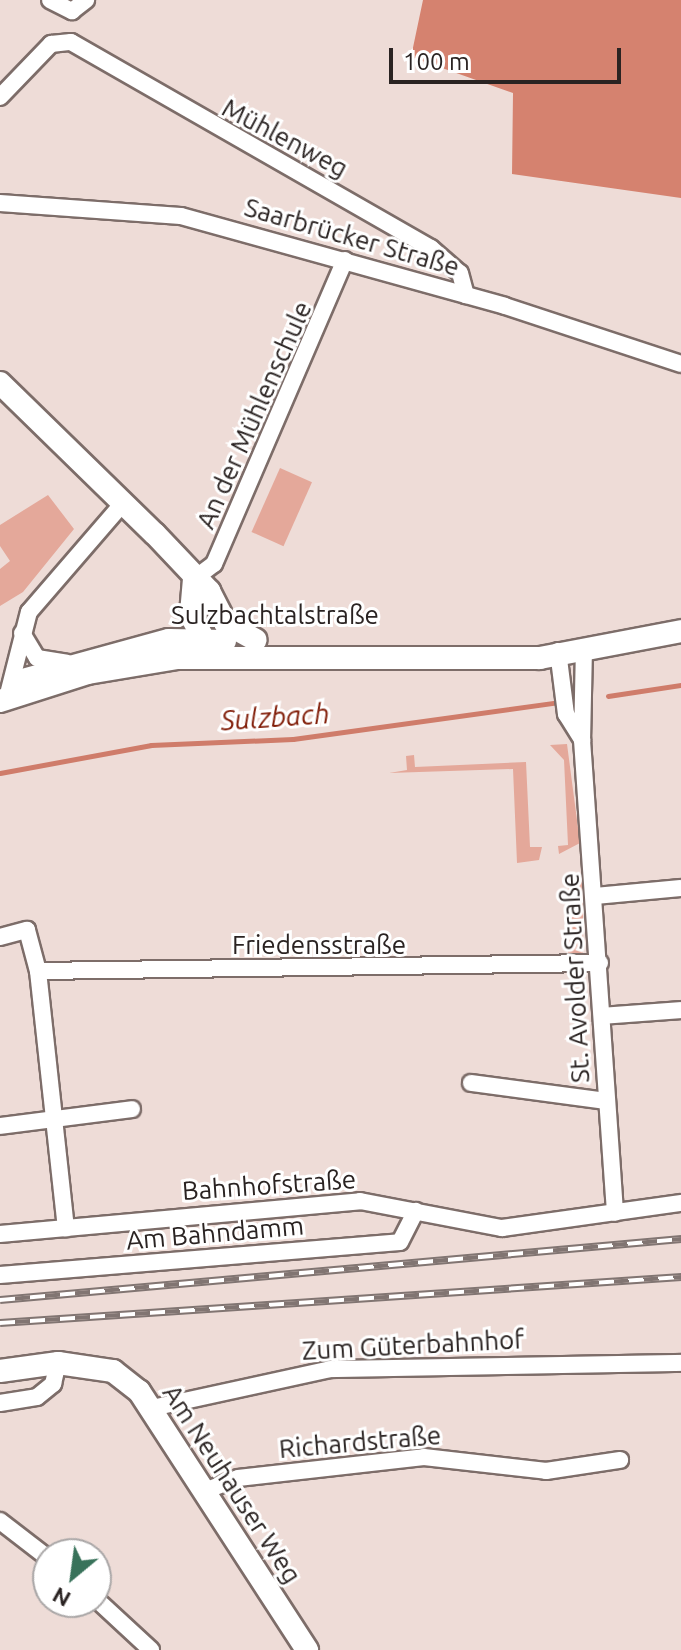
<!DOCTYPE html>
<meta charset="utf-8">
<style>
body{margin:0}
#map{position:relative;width:681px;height:1650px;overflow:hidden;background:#eedcd7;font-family:Ubuntu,sans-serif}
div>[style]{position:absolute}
.green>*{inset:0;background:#e4a89a;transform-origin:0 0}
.forest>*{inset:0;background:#d5826f}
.stream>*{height:5px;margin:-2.5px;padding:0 2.5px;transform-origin:2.5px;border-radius:2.5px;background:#cf7c6a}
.roads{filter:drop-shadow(2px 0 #7d6d69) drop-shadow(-2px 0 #7d6d69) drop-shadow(0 2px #7d6d69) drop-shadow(0 -2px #7d6d69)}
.street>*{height:16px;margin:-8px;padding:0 8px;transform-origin:8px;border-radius:8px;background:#fff}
.secondary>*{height:22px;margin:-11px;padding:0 11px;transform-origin:11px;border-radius:11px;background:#fff}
.rail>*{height:8px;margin-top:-4px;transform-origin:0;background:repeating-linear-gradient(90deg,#fff 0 15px,#817572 0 30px);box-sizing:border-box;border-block:2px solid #817572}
span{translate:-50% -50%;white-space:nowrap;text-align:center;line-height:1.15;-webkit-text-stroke:6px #fff;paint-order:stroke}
.street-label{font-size:26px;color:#2a2322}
.water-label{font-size:28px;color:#821f0a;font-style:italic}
.north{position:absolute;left:32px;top:1538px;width:80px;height:80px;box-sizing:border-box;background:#fff;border:2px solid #aaa7a7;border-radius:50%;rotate:209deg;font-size:22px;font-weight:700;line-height:32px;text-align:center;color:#2a2322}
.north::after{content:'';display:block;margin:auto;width:28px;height:36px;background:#38725a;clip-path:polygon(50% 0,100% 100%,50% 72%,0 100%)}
.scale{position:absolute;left:389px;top:48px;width:232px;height:36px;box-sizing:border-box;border:4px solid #2a2322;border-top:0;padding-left:10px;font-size:24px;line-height:28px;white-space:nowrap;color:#2a2322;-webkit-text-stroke:6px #fff;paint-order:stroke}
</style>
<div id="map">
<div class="green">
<div style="left:280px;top:468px;width:35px;height:70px;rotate:24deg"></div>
<div style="clip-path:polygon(48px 495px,74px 529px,23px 592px,0 606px,0 569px,10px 561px,0 546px,0 525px)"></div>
<div style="clip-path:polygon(567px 744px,580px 843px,559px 854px,558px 846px,568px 845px,564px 760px,550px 745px)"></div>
<div style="clip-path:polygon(414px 755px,415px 767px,526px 762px,530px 847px,542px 847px,539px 860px,517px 863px,513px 769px,389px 773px,407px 770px,406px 756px)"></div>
<div style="left:568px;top:876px;width:15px;height:77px"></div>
</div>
<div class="forest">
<div style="clip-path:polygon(423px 0,681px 0,681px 198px,512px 174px,513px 93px,411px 57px)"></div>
</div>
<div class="stream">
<div style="left:608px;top:696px;width:74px;rotate:-8.6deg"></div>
<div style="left:0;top:773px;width:154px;rotate:-10.5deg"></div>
<div style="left:151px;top:745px;width:142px;rotate:-2.4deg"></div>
<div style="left:293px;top:739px;width:263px;rotate:-7.9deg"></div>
</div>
<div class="roads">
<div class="street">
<div style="left:50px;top:0;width:25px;rotate:27deg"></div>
<div style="left:72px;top:11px;width:18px;rotate:-38deg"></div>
<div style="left:0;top:97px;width:74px;rotate:-46.1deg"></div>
<div style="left:51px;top:44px;width:20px;rotate:-6deg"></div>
<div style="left:71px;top:42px;width:415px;rotate:29.8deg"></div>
<div style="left:431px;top:248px;width:38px;rotate:41deg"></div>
<div style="left:460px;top:273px;width:23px;rotate:75deg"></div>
<div style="left:0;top:203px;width:181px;rotate:4.1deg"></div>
<div style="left:181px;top:216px;width:336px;rotate:15.5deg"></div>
<div style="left:505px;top:306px;width:185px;rotate:18.2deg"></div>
<div style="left:194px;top:579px;width:25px;rotate:-37deg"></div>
<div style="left:214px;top:564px;width:331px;rotate:-66.7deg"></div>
<div style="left:22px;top:633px;width:29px;rotate:59deg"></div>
<div style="left:37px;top:658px;width:30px;rotate:9deg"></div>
<div style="left:584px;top:647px;width:93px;rotate:91.2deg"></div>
<div style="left:582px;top:740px;width:474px;rotate:86deg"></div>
<div style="left:558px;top:651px;width:64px;rotate:82.8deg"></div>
<div style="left:566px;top:714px;width:31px;rotate:58deg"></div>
<div style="left:7px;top:698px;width:89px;rotate:-75.7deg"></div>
<div style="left:29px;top:612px;width:145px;rotate:-49.2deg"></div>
<div style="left:595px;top:896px;width:86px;rotate:-5.3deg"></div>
<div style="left:0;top:937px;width:28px;rotate:-15deg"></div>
<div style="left:27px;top:930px;width:42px;rotate:75deg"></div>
<div style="left:38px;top:971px;width:259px;rotate:83.8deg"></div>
<div style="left:38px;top:971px;width:562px;rotate:-0.82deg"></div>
<div style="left:602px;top:1016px;width:79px;rotate:-4.3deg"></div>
<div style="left:471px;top:1083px;width:136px;rotate:7.6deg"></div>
<div style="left:0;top:1126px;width:133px;rotate:-7.3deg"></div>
<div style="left:0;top:1234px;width:362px;rotate:-5.2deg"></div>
<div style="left:360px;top:1201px;width:145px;rotate:10.8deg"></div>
<div style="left:502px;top:1228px;width:181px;rotate:-8deg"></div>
<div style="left:0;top:1275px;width:401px;rotate:-4.7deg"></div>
<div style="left:400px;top:1242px;width:35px;rotate:-63deg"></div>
<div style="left:0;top:1403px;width:37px;rotate:-9deg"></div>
<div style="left:37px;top:1397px;width:21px;rotate:-39deg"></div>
<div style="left:53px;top:1384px;width:22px;rotate:-77deg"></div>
<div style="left:152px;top:1408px;width:183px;rotate:-12.3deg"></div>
<div style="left:331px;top:1369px;width:350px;rotate:-1deg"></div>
<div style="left:202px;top:1492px;width:39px;rotate:-21deg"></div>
<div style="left:238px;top:1478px;width:187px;rotate:-6.4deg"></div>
<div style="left:424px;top:1457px;width:123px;rotate:6.5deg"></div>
<div style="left:546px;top:1471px;width:75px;rotate:-8.5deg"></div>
<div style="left:0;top:1521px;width:61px;rotate:37.6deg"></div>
<div style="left:96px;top:1599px;width:75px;rotate:42.8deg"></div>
</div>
<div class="secondary">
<div style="left:0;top:383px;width:216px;rotate:44.3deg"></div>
<div style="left:155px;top:534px;width:79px;rotate:46.5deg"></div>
<div style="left:209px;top:591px;width:36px;rotate:63deg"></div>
<div style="left:225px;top:623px;width:35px;rotate:29deg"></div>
<div style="left:194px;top:579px;width:37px;rotate:95deg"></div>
<div style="left:191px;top:616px;width:37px;rotate:61deg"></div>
<div style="left:26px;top:679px;width:148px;rotate:-15.3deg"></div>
<div style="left:169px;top:640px;width:56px;rotate:1deg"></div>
<div style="left:0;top:701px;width:92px;rotate:-17.7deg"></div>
<div style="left:88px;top:673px;width:91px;rotate:-9.5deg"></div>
<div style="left:178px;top:658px;width:362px"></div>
<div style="left:540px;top:658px;width:144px;rotate:-10.8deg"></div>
<div style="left:0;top:1371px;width:59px;rotate:-7.9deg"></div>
<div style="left:58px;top:1363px;width:56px;rotate:8.3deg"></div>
<div style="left:113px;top:1371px;width:33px;rotate:38deg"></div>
<div style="left:139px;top:1391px;width:309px;rotate:57deg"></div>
</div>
</div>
<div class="rail">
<div style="left:0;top:1300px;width:684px;rotate:-5.12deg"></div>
<div style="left:0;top:1323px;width:683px;rotate:-3.86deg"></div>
</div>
<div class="street-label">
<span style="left:285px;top:138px;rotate:28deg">Mühlenweg</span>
<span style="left:352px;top:237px;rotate:16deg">Saarbrücker Straße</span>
<span style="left:254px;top:415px;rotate:-66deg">An der Mühlenschule</span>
<span style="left:275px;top:615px">Sulzbachtalstraße</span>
<span style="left:319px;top:945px">Friedensstraße</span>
<span style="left:575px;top:978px;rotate:-93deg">St. Avolder Straße</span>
<span style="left:269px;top:1185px;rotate:-4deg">Bahnhofstraße</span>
<span style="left:215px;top:1233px;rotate:-5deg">Am Bahndamm</span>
<span style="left:413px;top:1345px;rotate:-3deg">Zum Güterbahnhof</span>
<span style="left:360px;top:1442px;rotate:-5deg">Richardstraße</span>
<span style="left:232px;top:1484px;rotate:57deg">Am Neuhauser Weg</span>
</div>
<div class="water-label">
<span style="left:275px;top:717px;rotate:-4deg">Sulzbach</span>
</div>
<div class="north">N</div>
<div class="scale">100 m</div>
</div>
